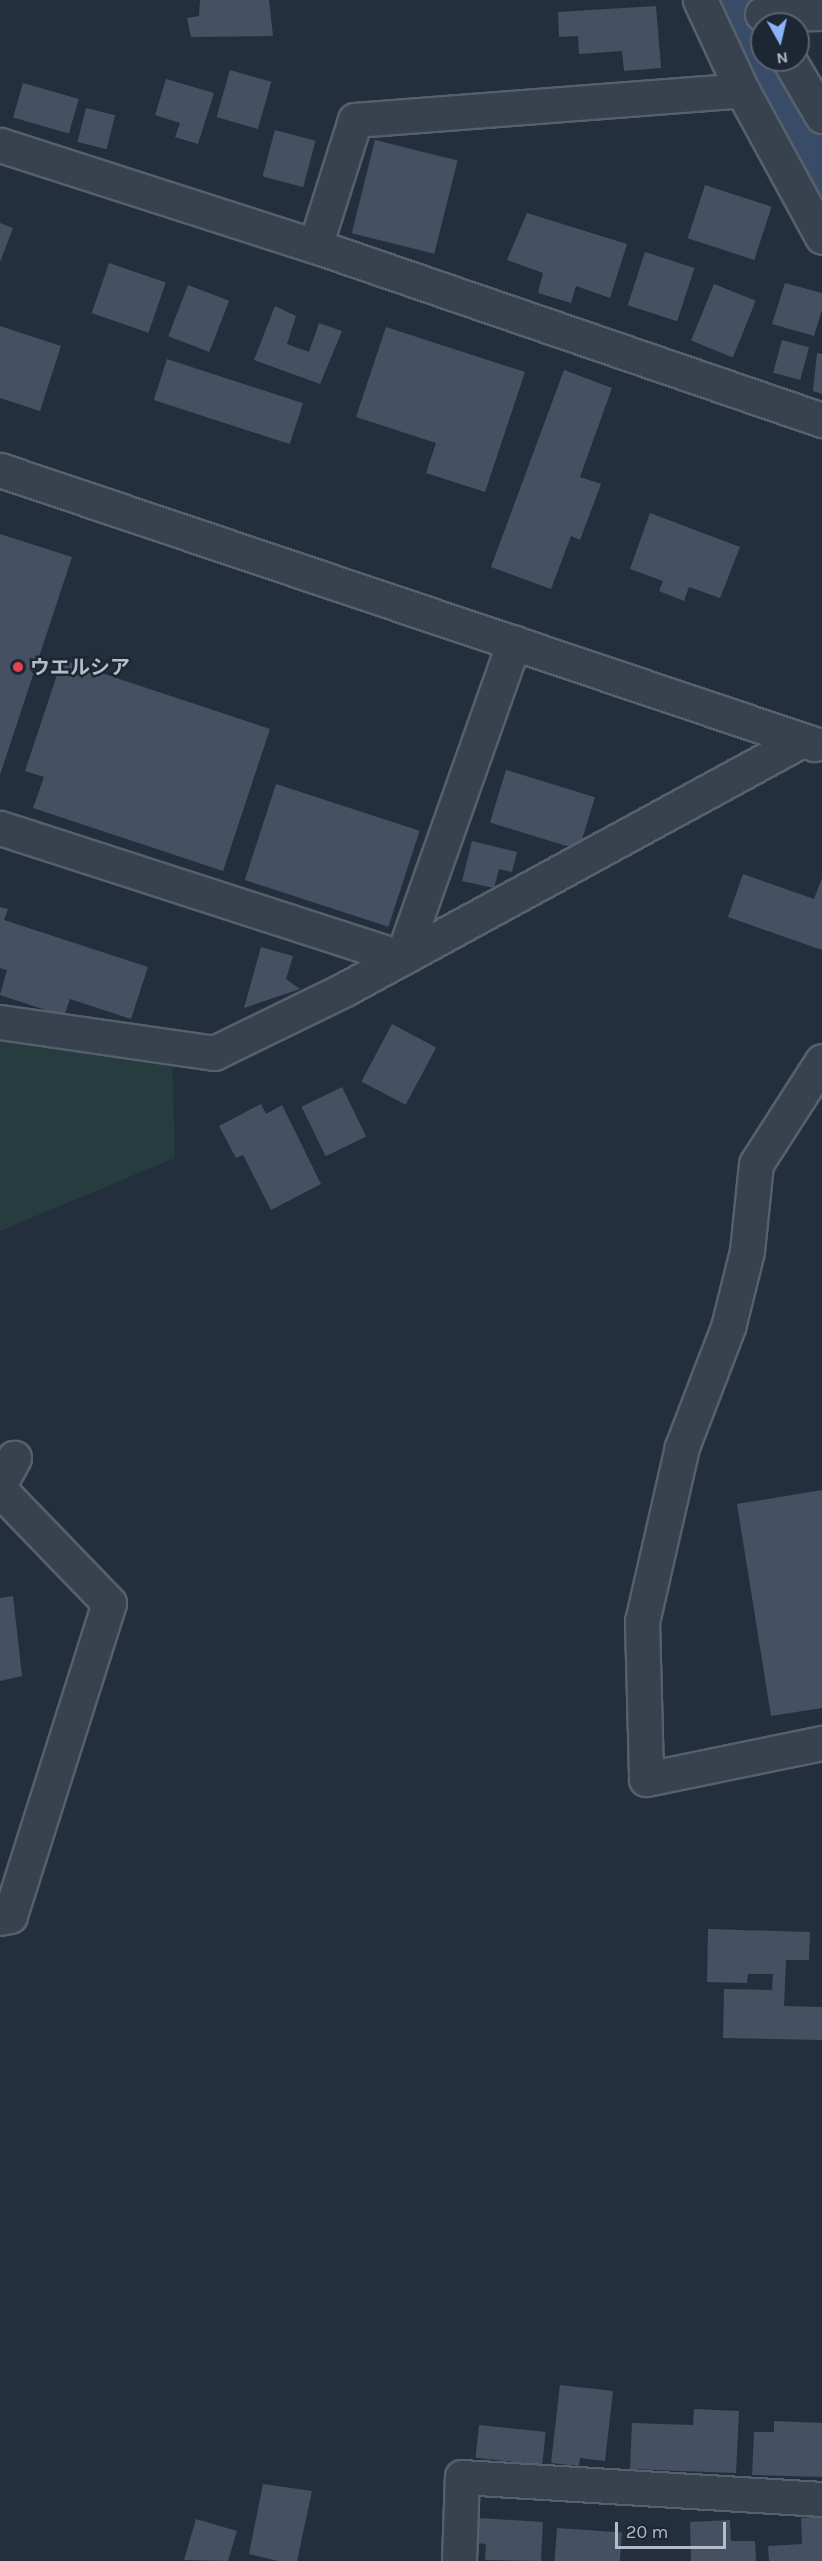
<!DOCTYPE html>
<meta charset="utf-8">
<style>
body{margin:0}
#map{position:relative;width:822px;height:2561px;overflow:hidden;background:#242f3e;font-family:Karla,"Noto Sans JP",sans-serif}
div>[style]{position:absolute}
.green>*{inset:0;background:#263c3f}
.river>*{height:68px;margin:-34px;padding:0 34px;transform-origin:34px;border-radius:34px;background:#394c67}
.building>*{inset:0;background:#455162;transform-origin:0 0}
.roads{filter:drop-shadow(2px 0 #565f6c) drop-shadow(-2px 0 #565f6c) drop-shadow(0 2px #565f6c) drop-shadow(0 -2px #565f6c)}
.minor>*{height:33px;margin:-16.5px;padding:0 16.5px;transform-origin:16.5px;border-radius:16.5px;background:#38414e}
.dots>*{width:16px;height:16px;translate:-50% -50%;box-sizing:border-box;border:3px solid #1d2633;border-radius:50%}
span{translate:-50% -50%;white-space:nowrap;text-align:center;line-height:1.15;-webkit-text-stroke:5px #1d2633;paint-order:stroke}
.poi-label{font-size:20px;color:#b4bcc9;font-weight:700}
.left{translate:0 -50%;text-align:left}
.north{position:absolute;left:750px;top:12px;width:60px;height:60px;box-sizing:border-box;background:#1d2633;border:2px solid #59626f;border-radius:50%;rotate:172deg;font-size:16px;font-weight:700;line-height:24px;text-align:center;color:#b4bcc9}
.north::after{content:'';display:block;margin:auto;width:21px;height:27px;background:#8ab4f8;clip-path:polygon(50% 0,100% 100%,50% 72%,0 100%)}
.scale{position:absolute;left:615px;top:2522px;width:111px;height:27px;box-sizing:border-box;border:3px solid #b4bcc9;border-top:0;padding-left:8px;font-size:18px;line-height:21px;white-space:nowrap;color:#b4bcc9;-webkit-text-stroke:4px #1d2633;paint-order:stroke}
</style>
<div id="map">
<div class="green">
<div style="clip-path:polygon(0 1031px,172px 1051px,175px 1158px,0 1231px)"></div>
</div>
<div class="river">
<div style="left:726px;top:0;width:32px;rotate:68deg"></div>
<div style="left:738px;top:30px;width:171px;rotate:60.6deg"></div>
</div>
<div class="building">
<div style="clip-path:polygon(200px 0,269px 0,273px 36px,191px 37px,187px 18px,199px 16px)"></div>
<div style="clip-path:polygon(656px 6px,661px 68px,624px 71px,622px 51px,579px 54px,578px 36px,559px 37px,558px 12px)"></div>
<div style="left:230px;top:70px;width:43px;height:49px;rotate:16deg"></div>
<div style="clip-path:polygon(166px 79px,214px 93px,198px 144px,175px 137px,180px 123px,155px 115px)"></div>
<div style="left:23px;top:83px;width:58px;height:36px;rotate:16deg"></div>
<div style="left:86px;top:108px;width:30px;height:35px;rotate:14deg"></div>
<div style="left:275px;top:130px;width:42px;height:48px;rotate:15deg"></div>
<div style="left:375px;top:140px;width:85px;height:96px;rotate:14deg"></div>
<div style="left:705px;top:185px;width:70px;height:56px;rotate:18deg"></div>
<div style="clip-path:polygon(527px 213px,627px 244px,610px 298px,576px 286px,571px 303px,538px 293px,543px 273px,507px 260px)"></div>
<div style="clip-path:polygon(0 223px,13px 228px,0 262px)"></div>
<div style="left:645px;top:252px;width:52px;height:56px;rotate:18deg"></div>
<div style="left:109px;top:263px;width:60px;height:53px;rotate:19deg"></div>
<div style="clip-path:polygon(785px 283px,822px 293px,822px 310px,814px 336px,772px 324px)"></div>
<div style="left:714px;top:284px;width:45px;height:61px;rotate:22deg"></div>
<div style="left:188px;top:285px;width:44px;height:55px;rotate:21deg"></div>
<div style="clip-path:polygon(275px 306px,296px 316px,287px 344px,309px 352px,319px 323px,342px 331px,320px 384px,254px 360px)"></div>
<div style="clip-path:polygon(0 326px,61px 346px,40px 411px,0 398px)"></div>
<div style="clip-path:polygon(386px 327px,525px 372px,485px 492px,426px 473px,436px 443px,356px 417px)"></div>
<div style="left:782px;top:340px;width:28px;height:34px;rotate:15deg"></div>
<div style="clip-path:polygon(817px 353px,822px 354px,822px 394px,813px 391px)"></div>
<div style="left:167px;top:359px;width:143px;height:43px;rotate:18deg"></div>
<div style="clip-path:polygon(564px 370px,612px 388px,580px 477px,601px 484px,580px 540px,571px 536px,551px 589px,491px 567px)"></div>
<div style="clip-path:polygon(650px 513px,740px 547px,720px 598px,689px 587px,684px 601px,659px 591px,663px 581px,630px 569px)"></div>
<div style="clip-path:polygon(0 534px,72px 557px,0 775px)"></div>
<div style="clip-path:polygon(62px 660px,270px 729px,223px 871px,33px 808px,44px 777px,25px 771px)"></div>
<div style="left:506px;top:770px;width:93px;height:55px;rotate:17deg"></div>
<div style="left:276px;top:784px;width:151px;height:101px;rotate:18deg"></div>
<div style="clip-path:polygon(472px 841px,517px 852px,512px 872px,499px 869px,494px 888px,462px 881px)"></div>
<div style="clip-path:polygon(743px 874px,814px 899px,822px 878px,822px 950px,728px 917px)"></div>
<div style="clip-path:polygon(0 907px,8px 909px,4px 920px,148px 967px,131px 1019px,70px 999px,64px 1016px,0 995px,7px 970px,0 968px)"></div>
<div style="clip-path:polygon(261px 947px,293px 956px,286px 979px,300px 989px,244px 1008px)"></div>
<div style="left:392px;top:1024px;width:50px;height:65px;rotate:28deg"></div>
<div style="left:342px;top:1087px;width:55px;height:45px;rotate:64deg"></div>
<div style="clip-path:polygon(261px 1104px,266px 1114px,282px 1105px,321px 1184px,271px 1210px,243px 1155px,236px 1158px,219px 1126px)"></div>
<div style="clip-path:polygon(822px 1490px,822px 1708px,771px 1716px,737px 1504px)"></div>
<div style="clip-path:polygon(13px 1596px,22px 1676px,0 1681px,0 1598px)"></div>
<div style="clip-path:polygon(708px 1929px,810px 1932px,809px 1960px,786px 1960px,784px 2006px,822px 2007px,822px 2040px,723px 2038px,724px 1989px,772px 1990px,773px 1974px,748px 1974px,747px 1983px,707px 1982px)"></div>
<div style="clip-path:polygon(560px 2385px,613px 2391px,605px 2461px,580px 2458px,579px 2466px,551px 2463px)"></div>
<div style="clip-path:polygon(694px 2409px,739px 2411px,736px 2473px,630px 2469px,632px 2423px,693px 2425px)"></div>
<div style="clip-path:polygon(774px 2421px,822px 2423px,822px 2477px,752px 2475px,754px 2432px,774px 2432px)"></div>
<div style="left:479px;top:2425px;width:67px;height:33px;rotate:6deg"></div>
<div style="clip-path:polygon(263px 2484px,312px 2491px,297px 2561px,278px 2561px,249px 2554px)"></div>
<div style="clip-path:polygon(822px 2516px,822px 2561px,769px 2561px,768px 2546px,802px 2544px,801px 2518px)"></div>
<div style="clip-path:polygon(478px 2518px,543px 2522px,541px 2561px,485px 2560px,486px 2544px,476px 2543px)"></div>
<div style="clip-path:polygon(196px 2519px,237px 2531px,228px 2561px,184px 2560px)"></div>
<div style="clip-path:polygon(730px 2520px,731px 2541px,755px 2541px,756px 2561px,691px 2561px,690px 2522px)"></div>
<div style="left:557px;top:2528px;width:65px;height:33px;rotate:4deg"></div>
</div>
<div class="roads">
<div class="minor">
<div style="left:700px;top:0;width:99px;rotate:65deg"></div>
<div style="left:742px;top:90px;width:167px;rotate:61.4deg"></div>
<div style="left:762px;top:14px;width:60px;rotate:-1deg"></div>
<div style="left:789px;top:60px;width:65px;rotate:59.5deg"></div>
<div style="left:0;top:145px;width:331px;rotate:17.8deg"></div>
<div style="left:315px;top:246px;width:536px;rotate:18.94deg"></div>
<div style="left:315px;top:246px;width:132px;rotate:-72.4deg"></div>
<div style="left:355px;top:120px;width:388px;rotate:-4.4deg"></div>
<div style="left:0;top:470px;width:859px;rotate:18.6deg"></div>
<div style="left:0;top:828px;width:422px;rotate:17.9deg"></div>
<div style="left:402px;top:958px;width:335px;rotate:-70.5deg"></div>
<div style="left:0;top:1022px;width:216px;rotate:8.2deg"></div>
<div style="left:214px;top:1053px;width:146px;rotate:-26deg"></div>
<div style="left:345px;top:989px;width:520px;rotate:-28.58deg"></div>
<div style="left:822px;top:1061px;width:122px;rotate:122.7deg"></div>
<div style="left:756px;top:1164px;width:87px;rotate:95.9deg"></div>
<div style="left:747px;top:1251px;width:78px;rotate:104deg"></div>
<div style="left:728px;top:1327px;width:129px;rotate:111deg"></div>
<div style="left:682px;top:1447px;width:179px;rotate:102.9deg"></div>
<div style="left:642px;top:1621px;width:158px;rotate:88.5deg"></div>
<div style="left:646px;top:1779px;width:180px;rotate:-11.6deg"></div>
<div style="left:0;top:1483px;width:29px;rotate:-61deg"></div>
<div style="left:0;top:1490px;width:157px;rotate:46deg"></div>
<div style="left:109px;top:1603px;width:328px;rotate:107.6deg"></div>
<div style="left:10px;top:1916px;width:10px;rotate:169deg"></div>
<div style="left:459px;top:2561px;width:84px;rotate:-88deg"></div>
<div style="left:462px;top:2477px;width:361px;rotate:3.5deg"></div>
</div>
</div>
<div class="dots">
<div style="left:18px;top:667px;background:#e0444e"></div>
</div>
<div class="poi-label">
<span class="left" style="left:30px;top:667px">ウエルシア</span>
</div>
<div class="north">N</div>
<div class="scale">20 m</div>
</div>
